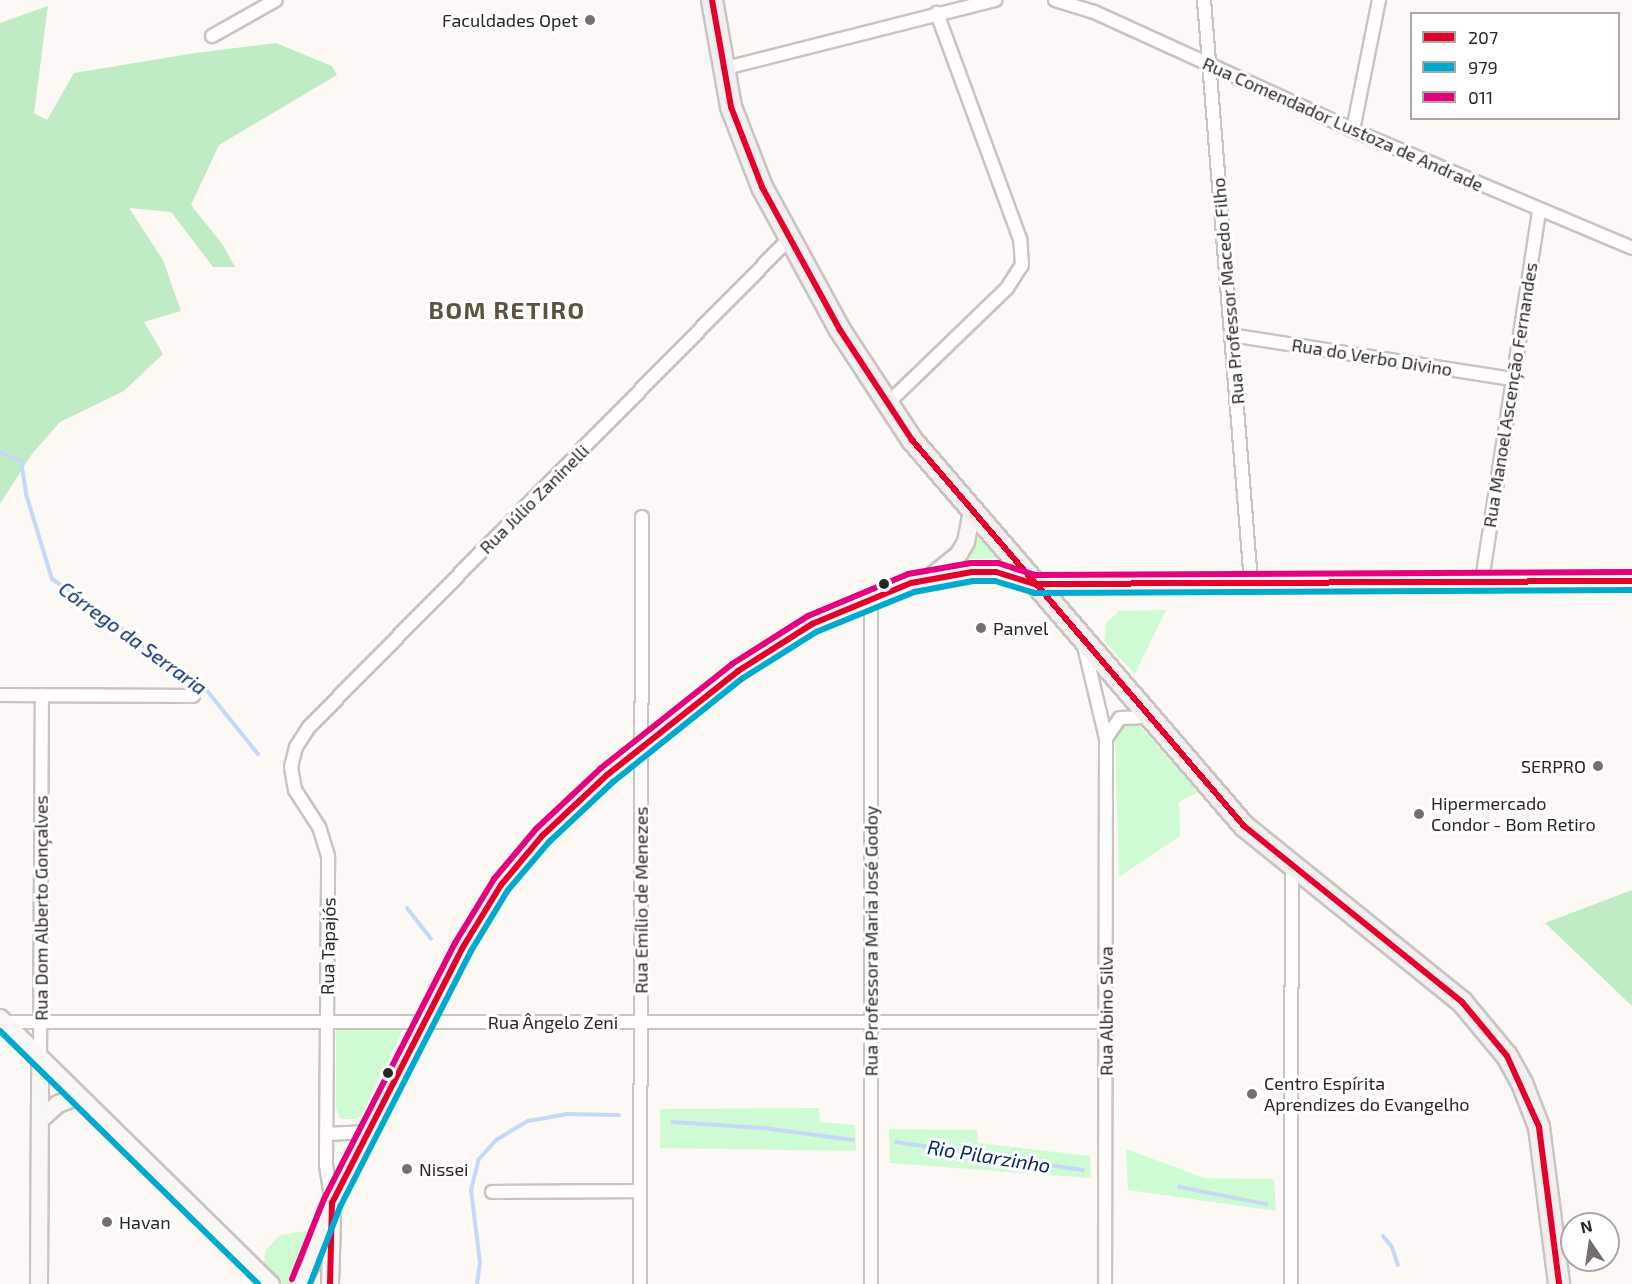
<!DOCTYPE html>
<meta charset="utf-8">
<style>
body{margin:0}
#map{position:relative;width:1632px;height:1284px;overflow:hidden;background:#fcf8f4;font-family:"Exo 2",sans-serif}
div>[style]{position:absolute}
.green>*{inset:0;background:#cefbd3}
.forest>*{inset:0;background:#c0ecc5}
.stream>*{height:4px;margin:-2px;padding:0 2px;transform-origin:2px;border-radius:2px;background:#c6d8f9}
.roads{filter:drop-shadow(2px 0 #c8c4bf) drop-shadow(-2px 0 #c8c4bf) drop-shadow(0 2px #c8c4bf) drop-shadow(0 -2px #c8c4bf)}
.street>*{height:12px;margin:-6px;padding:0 6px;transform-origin:6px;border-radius:6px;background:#fffefd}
.secondary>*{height:16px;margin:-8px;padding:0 8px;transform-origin:8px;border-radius:8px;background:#f9f6f6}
.primary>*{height:20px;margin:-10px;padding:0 10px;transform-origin:10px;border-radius:10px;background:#f4efef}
.bus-1>*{height:6px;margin:-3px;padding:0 3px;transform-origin:3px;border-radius:3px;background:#e4002b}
.bus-2>*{height:6px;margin:-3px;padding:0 3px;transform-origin:3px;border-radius:3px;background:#00a9ce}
.bus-3>*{height:6px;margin:-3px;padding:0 3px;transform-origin:3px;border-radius:3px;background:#e5007d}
.dots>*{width:16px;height:16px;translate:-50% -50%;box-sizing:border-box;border:3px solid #fff;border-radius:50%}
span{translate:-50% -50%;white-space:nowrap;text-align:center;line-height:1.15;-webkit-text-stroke:6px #fff;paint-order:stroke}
.poi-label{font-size:18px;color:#2b261e}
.right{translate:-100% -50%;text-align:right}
.left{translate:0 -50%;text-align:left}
.street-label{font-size:18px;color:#2b261e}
.water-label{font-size:20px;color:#06276b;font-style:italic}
.district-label{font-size:24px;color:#5d523f;font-weight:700;letter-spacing:1.5px}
.legend{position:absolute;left:1410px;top:12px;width:210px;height:108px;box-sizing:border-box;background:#fff;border:2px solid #aaa8a5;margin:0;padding:8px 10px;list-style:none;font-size:18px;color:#2b261e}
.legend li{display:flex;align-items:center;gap:12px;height:30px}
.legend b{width:30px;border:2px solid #aaa8a5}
.north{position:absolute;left:1560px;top:1212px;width:60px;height:60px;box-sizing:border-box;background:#fff;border:2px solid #aaa8a5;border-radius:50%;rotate:347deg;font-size:16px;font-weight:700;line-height:24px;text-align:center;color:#2b261e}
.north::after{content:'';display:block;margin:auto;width:21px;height:27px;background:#747069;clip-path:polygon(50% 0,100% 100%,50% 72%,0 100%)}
</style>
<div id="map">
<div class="green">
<div style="clip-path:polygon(979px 534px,1000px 558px,969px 559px)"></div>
<div style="clip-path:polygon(1166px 610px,1135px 674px,1104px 641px,1107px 622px,1119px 611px)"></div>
<div style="clip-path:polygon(1126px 724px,1138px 724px,1198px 792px,1179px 802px,1180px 836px,1119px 877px,1115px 738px,1118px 729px)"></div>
<div style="clip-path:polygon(336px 1029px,403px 1029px,361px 1116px,355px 1119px,341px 1119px,336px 1109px)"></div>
<div style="clip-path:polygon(819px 1108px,820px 1122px,855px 1125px,856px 1151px,660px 1148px,660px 1109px)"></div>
<div style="clip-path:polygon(889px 1129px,977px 1130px,978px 1143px,1090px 1156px,1091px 1178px,890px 1163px)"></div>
<div style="clip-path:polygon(1126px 1149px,1204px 1178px,1274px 1179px,1276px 1211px,1128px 1190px)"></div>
<div style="clip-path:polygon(312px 1230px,307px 1259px,293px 1284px,283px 1284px,264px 1265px,265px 1251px,280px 1235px)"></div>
</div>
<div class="forest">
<div style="clip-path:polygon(48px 6px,34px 113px,47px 120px,74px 73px,195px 53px,276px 43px,332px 66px,337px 75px,219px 145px,191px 205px,223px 245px,235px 267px,213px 267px,171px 212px,129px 208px,163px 260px,181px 311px,144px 322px,163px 354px,124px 391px,60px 422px,32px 454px,0 504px,0 23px)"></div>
<div style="clip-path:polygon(1632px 890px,1632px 1006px,1545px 923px)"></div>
</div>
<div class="stream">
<div style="left:0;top:452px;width:23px;rotate:23deg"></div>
<div style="left:21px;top:461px;width:33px;rotate:81deg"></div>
<div style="left:26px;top:494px;width:89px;rotate:73deg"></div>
<div style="left:52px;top:579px;width:60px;rotate:33.4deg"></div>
<div style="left:102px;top:612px;width:64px;rotate:39.9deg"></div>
<div style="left:151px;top:653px;width:63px;rotate:32.7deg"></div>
<div style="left:204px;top:687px;width:86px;rotate:51.1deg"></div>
<div style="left:407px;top:908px;width:39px;rotate:52deg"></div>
<div style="left:672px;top:1122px;width:91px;rotate:3.8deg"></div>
<div style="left:763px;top:1128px;width:91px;rotate:7.6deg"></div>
<div style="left:896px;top:1142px;width:189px;rotate:8.5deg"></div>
<div style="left:1179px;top:1187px;width:89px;rotate:11.1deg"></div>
<div style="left:1383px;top:1236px;width:14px;rotate:51deg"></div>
<div style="left:1392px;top:1247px;width:19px;rotate:72deg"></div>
<div style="left:477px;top:1284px;width:21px;rotate:-82deg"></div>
<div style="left:480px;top:1263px;width:74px;rotate:-97deg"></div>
<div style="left:471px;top:1190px;width:32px;rotate:-76deg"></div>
<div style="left:479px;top:1159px;width:25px;rotate:-48deg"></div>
<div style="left:496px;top:1140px;width:37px;rotate:-31deg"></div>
<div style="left:528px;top:1121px;width:39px;rotate:-10deg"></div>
<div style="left:566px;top:1114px;width:53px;rotate:1.1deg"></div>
</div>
<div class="roads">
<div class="street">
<div style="left:1055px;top:0;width:39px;rotate:17deg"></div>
<div style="left:1092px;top:11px;width:287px;rotate:24.5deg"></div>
<div style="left:1353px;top:130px;width:303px;rotate:22.9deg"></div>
<div style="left:1204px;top:0;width:584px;rotate:85.38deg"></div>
<div style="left:212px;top:36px;width:73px;rotate:-29.4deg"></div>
<div style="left:722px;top:69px;width:282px;rotate:-14.2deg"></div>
<div style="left:1353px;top:130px;width:133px;rotate:-78.7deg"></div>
<div style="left:1231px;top:335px;width:285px;rotate:8.9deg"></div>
<div style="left:887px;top:404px;width:167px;rotate:-44deg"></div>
<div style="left:1007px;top:288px;width:27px;rotate:-57deg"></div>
<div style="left:1022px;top:265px;width:26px;rotate:-94deg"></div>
<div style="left:1020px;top:239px;width:241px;rotate:-110.2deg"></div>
<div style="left:1482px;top:580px;width:373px;rotate:-81.2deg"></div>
<div style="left:1084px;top:646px;width:95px;rotate:76.6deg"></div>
<div style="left:1106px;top:738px;width:546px;rotate:90.1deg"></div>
<div style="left:0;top:695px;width:193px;rotate:0.3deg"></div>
<div style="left:1106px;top:738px;width:24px;rotate:-55deg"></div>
<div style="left:1120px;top:718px;width:28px;rotate:-2deg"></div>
<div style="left:4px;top:1022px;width:1102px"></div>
<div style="left:40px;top:1059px;width:364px;rotate:-89.7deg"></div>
<div style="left:326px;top:1134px;width:43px;rotate:-2.7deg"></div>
<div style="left:492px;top:1192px;width:148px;rotate:-0.4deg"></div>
<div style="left:332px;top:1203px;width:39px;rotate:-99deg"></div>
<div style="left:326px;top:1164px;width:308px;rotate:-89.6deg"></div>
<div style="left:328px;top:856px;width:30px;rotate:-107deg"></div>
<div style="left:319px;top:827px;width:44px;rotate:-123deg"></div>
<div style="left:295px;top:790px;width:23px;rotate:-100deg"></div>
<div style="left:291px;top:767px;width:21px;rotate:-76deg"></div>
<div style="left:296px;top:747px;width:24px;rotate:-57deg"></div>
<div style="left:309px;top:727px;width:685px;rotate:-45.47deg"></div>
<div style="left:640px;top:1284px;width:767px;rotate:-89.85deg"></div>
<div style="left:871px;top:1284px;width:687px;rotate:-90deg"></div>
<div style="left:1291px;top:1284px;width:416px;rotate:-89.9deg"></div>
</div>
<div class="secondary">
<div style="left:932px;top:576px;width:35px;rotate:-39deg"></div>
<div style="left:959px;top:554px;width:14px;rotate:-60deg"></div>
<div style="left:966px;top:542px;width:32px;rotate:-79deg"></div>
<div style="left:0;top:1018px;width:380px;rotate:44.5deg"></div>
<div style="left:40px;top:1120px;width:24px;rotate:-42deg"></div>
<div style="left:58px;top:1104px;width:19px;rotate:-21deg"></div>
<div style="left:39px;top:1284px;width:225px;rotate:-89.7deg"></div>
<div style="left:300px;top:1284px;width:20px;rotate:-60deg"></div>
<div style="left:310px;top:1267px;width:68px;rotate:-71deg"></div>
<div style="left:332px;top:1203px;width:288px;rotate:-62.9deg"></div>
<div style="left:463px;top:947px;width:73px;rotate:-58.5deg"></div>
<div style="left:501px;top:885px;width:64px;rotate:-50.1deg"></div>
<div style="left:542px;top:836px;width:89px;rotate:-43.2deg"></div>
<div style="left:607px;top:775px;width:167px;rotate:-38.4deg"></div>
<div style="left:738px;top:671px;width:88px;rotate:-32.4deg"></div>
<div style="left:812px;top:624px;width:107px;rotate:-22.5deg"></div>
<div style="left:911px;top:583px;width:62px;rotate:-10.2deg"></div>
<div style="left:972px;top:572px;width:24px"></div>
<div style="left:996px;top:572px;width:41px;rotate:17.1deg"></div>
<div style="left:1035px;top:584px;width:597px;rotate:-0.29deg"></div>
<div style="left:330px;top:1284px;width:65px;rotate:-88.2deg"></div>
</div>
<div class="primary">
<div style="left:712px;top:0;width:109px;rotate:79.9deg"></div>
<div style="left:731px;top:107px;width:86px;rotate:68.8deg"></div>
<div style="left:762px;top:187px;width:163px;rotate:61.4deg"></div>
<div style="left:840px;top:330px;width:131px;rotate:56.8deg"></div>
<div style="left:912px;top:440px;width:509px;rotate:49.3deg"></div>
<div style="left:1244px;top:826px;width:280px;rotate:38.9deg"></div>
<div style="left:1462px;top:1002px;width:70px;rotate:50.2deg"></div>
<div style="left:1507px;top:1056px;width:31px;rotate:61deg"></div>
<div style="left:1522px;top:1083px;width:47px;rotate:68.9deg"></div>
<div style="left:1539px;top:1127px;width:158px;rotate:82.7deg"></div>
</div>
</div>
<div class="bus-1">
<div style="left:712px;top:0;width:109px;rotate:79.9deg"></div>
<div style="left:731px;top:107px;width:86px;rotate:68.8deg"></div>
<div style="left:762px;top:187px;width:163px;rotate:61.4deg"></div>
<div style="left:840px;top:330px;width:131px;rotate:56.8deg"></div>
<div style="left:912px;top:440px;width:509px;rotate:49.3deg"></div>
<div style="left:1244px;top:826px;width:280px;rotate:38.9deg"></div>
<div style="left:1462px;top:1002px;width:70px;rotate:50.2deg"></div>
<div style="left:1507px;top:1056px;width:78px;rotate:65.7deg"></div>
<div style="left:1539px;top:1127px;width:158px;rotate:82.7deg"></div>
<div style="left:330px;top:1284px;width:81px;rotate:-88.6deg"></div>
<div style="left:332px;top:1203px;width:288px;rotate:-62.9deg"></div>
<div style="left:463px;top:947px;width:73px;rotate:-58.5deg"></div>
<div style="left:501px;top:885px;width:64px;rotate:-50.1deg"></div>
<div style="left:542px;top:836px;width:89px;rotate:-43.2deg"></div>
<div style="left:607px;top:775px;width:167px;rotate:-38.4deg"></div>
<div style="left:738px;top:671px;width:88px;rotate:-32.4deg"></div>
<div style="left:812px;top:624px;width:107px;rotate:-22.5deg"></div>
<div style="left:911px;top:583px;width:62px;rotate:-10.2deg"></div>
<div style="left:972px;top:572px;width:24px"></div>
<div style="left:996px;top:572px;width:41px;rotate:17.1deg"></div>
<div style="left:1035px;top:584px;width:597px;rotate:-0.29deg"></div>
</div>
<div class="bus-2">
<div style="left:0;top:1031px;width:361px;rotate:44.4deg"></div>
<div style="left:310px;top:1284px;width:83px;rotate:-68.7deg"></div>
<div style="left:340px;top:1207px;width:288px;rotate:-62.9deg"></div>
<div style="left:471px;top:951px;width:71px;rotate:-58.8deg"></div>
<div style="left:508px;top:890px;width:63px;rotate:-49.5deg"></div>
<div style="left:549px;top:842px;width:88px;rotate:-43.2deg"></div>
<div style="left:613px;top:782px;width:166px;rotate:-38.7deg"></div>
<div style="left:743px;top:678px;width:86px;rotate:-32.2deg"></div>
<div style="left:816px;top:632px;width:106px;rotate:-22.2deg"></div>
<div style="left:914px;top:592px;width:60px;rotate:-10.6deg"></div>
<div style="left:973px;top:581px;width:22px"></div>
<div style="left:995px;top:581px;width:42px;rotate:16.7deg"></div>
<div style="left:1035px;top:593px;width:597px;rotate:-0.29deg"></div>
</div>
<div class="bus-3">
<div style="left:292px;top:1279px;width:86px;rotate:-68.2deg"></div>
<div style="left:324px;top:1199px;width:288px;rotate:-62.9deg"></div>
<div style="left:455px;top:943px;width:75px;rotate:-58.6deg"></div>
<div style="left:494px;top:879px;width:65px;rotate:-50deg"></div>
<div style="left:536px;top:829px;width:89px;rotate:-43.2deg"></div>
<div style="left:601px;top:768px;width:167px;rotate:-38.4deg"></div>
<div style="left:732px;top:664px;width:90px;rotate:-32.3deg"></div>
<div style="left:808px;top:616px;width:108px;rotate:-22.8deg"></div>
<div style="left:908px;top:574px;width:64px;rotate:-9.9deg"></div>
<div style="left:971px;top:563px;width:27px"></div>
<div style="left:998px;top:563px;width:40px;rotate:18deg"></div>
<div style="left:1036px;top:575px;width:596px;rotate:-0.29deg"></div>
</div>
<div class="dots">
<div style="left:590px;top:20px;background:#747069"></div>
<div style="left:884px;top:584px;background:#2b261e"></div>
<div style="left:981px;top:628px;background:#747069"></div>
<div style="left:1598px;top:766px;background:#747069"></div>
<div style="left:1419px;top:814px;background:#747069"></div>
<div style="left:388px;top:1073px;background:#2b261e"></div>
<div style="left:1252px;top:1094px;background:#747069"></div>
<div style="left:407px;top:1169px;background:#747069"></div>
<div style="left:107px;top:1222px;background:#747069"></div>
</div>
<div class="poi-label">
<span class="right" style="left:578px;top:20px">Faculdades Opet</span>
<span class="left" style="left:993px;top:628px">Panvel</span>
<span class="right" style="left:1586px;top:766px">SERPRO</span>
<span class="left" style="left:1431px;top:814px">Hipermercado<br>Condor - Bom Retiro</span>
<span class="left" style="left:1264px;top:1094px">Centro Espírita<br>Aprendizes do Evangelho</span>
<span class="left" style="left:419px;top:1169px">Nissei</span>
<span class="left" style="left:119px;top:1222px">Havan</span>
</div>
<div class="street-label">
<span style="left:1343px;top:124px;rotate:24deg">Rua Comendador Lustoza de Andrade</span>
<span style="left:1228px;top:291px;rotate:-95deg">Rua Professor Macedo Filho</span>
<span style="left:1372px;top:357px;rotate:9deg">Rua do Verbo Divino</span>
<span style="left:1510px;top:395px;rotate:-81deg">Rua Manoel Ascenção Fernandes</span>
<span style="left:534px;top:499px;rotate:-45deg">Rua Júlio Zaninelli</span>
<span style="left:641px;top:900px;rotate:-90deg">Rua Emílio de Menezes</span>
<span style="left:41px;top:908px;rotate:-90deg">Rua Dom Alberto Gonçalves</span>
<span style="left:871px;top:941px;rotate:-90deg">Rua Professora Maria José Godoy</span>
<span style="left:328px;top:946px;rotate:-89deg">Rua Tapajós</span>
<span style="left:1106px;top:1011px;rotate:-90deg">Rua Albino Silva</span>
<span style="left:553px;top:1022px">Rua Ângelo Zeni</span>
</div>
<div class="water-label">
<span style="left:133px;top:638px;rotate:36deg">Córrego da Serraria</span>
<span style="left:989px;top:1156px;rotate:9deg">Rio Pilarzinho</span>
</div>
<div class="district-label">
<span style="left:507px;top:310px">BOM RETIRO</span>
</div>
<ul class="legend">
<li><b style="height:8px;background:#e4002b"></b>207</li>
<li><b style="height:8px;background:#00a9ce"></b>979</li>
<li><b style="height:8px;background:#e5007d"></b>011</li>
</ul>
<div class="north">N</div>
</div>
